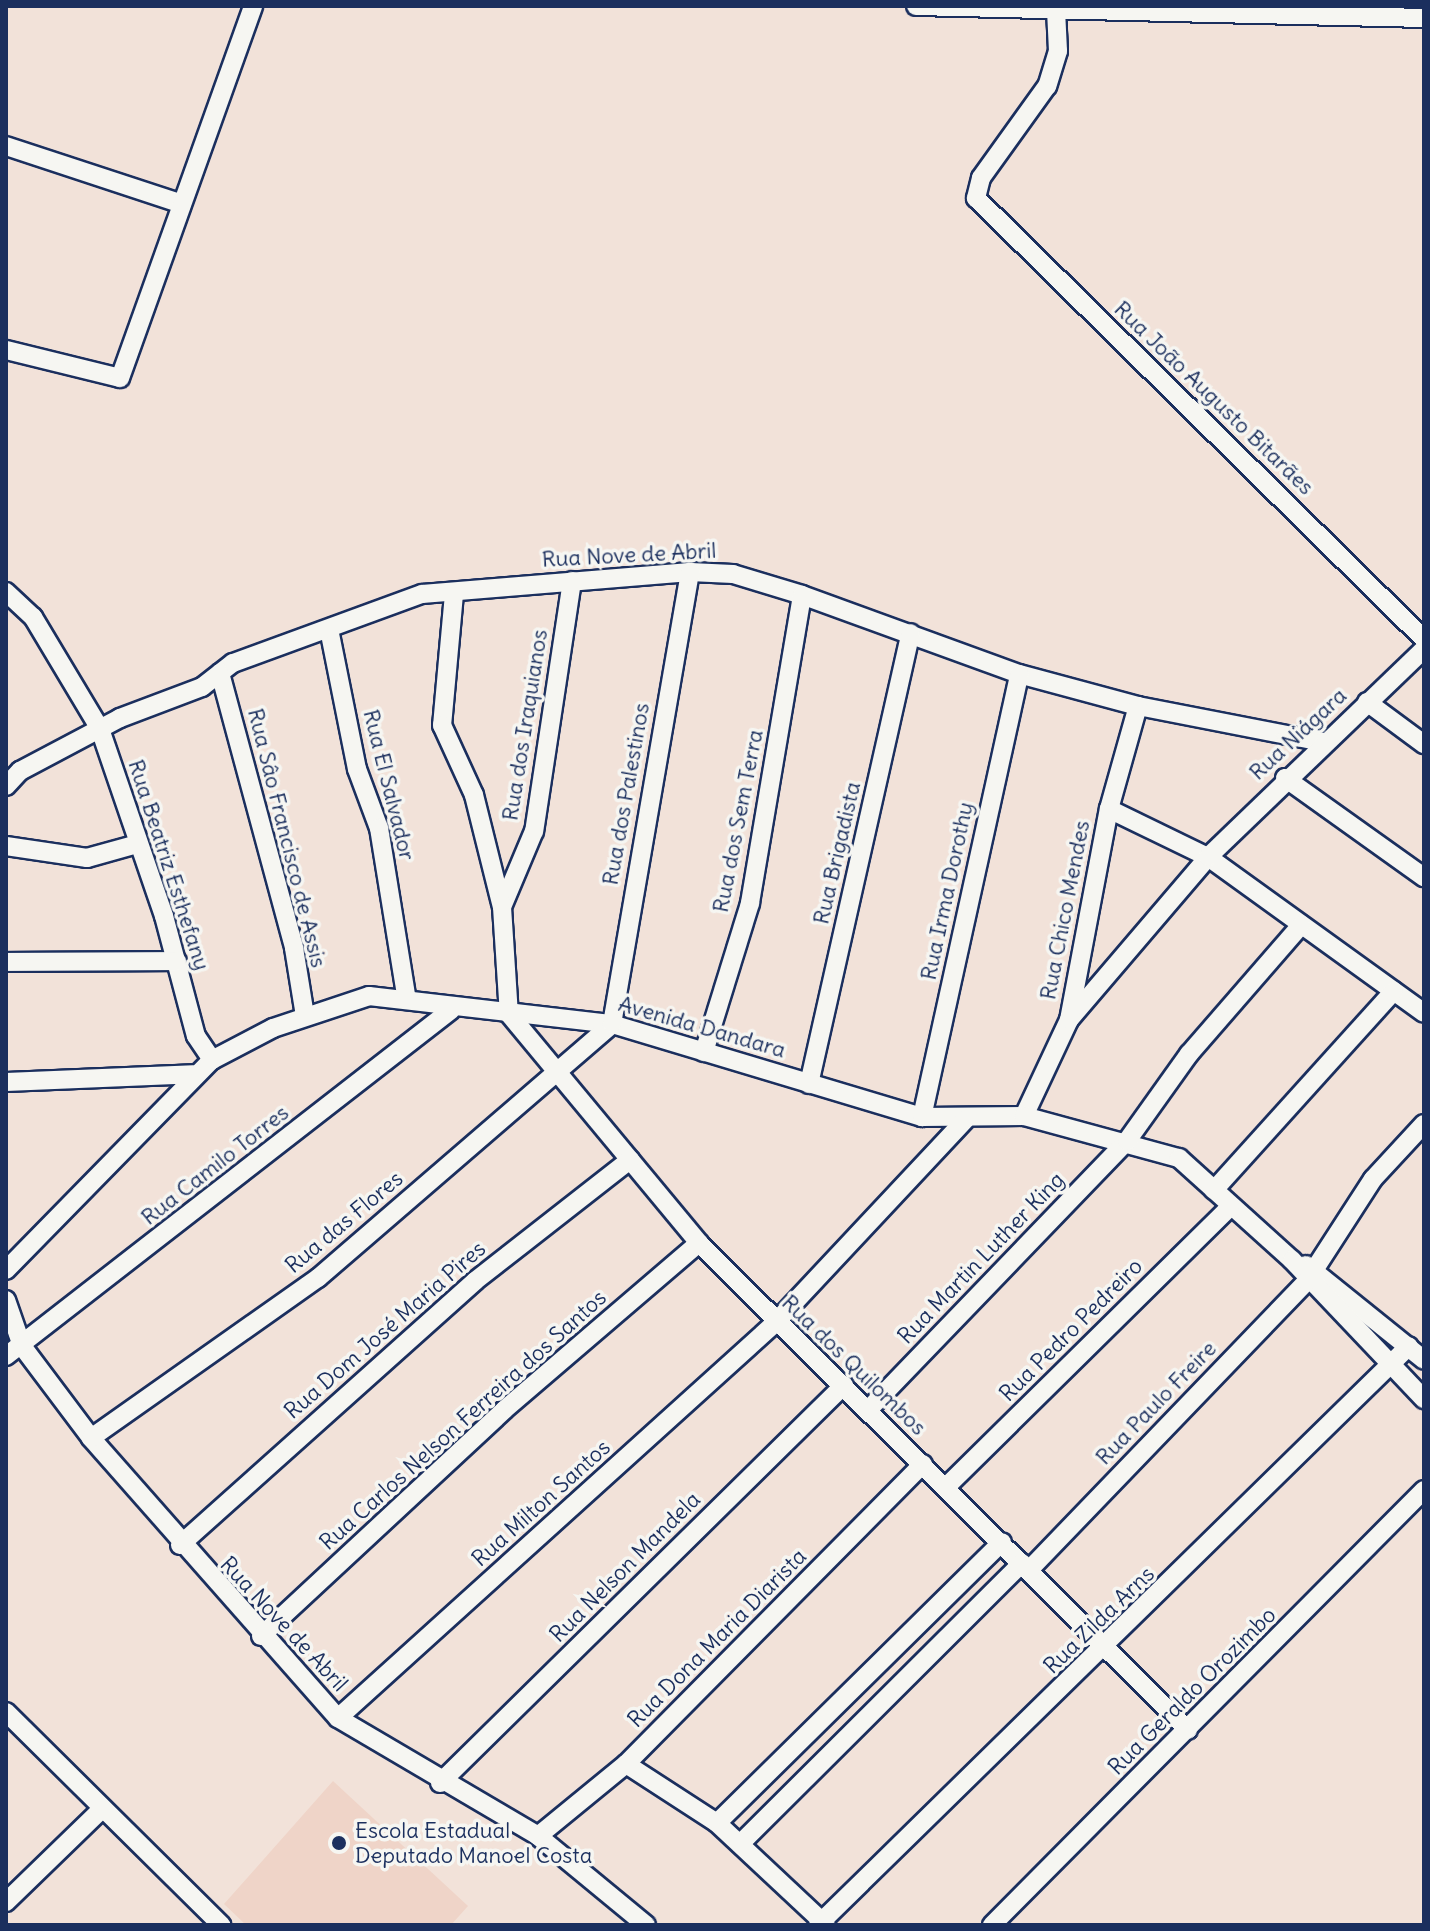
<!DOCTYPE html>
<meta charset="utf-8">
<style>
body{margin:0}
#map{position:relative;width:1430px;height:1931px;overflow:hidden;background:#f2e2d9;font-family:Delius,sans-serif}
div>[style]{position:absolute}
.built>*{inset:0;background:#efd4c8}
.roads{filter:drop-shadow(2px 0 #1b2f5e) drop-shadow(-2px 0 #1b2f5e) drop-shadow(0 2px #1b2f5e) drop-shadow(0 -2px #1b2f5e)}
.minor>*{height:18px;margin:-9px;padding:0 9px;transform-origin:9px;border-radius:9px;background:#f6f6f2}
.dots>*{width:22px;height:22px;translate:-50% -50%;box-sizing:border-box;border:4px solid #f6f6f2;border-radius:50%}
span{translate:-50% -50%;white-space:nowrap;text-align:center;line-height:1.15;-webkit-text-stroke:7px #f6f6f2;paint-order:stroke}
.street-label{font-size:22px;color:#1b2f5e}
.poi-label{font-size:22px;color:#1b2f5e}
.left{translate:0 -50%;text-align:left}
.frame{position:absolute;inset:0;border:8px solid #1b2f5e;pointer-events:none}
</style>
<div id="map">
<div class="built">
<div style="clip-path:polygon(333px 1781px,468px 1906px,451px 1925px,246px 1925px,224px 1904px)"></div>
</div>
<div class="roads">
<div class="minor">
<div style="left:916px;top:6px;width:508px;rotate:1.35deg"></div>
<div style="left:1056px;top:10px;width:41px;rotate:87.2deg"></div>
<div style="left:1058px;top:51px;width:37px;rotate:107deg"></div>
<div style="left:1047px;top:86px;width:113px;rotate:125.7deg"></div>
<div style="left:981px;top:178px;width:21px;rotate:104deg"></div>
<div style="left:976px;top:198px;width:629px;rotate:44.55deg"></div>
<div style="left:6px;top:146px;width:185px;rotate:18.2deg"></div>
<div style="left:6px;top:350px;width:117px;rotate:13.8deg"></div>
<div style="left:120px;top:378px;width:395px;rotate:-70.3deg"></div>
<div style="left:572px;top:581px;width:253px;rotate:98.6deg"></div>
<div style="left:534px;top:831px;width:82px;rotate:112.8deg"></div>
<div style="left:502px;top:907px;width:107px;rotate:86.3deg"></div>
<div style="left:509px;top:1014px;width:298px;rotate:50.3deg"></div>
<div style="left:699px;top:1243px;width:690px;rotate:44.88deg"></div>
<div style="left:6px;top:592px;width:37px;rotate:43deg"></div>
<div style="left:33px;top:617px;width:131px;rotate:59.1deg"></div>
<div style="left:100px;top:729px;width:198px;rotate:71.1deg"></div>
<div style="left:164px;top:916px;width:124px;rotate:75.1deg"></div>
<div style="left:196px;top:1036px;width:29px;rotate:56deg"></div>
<div style="left:454px;top:594px;width:132px;rotate:95.2deg"></div>
<div style="left:442px;top:725px;width:77px;rotate:65.4deg"></div>
<div style="left:474px;top:795px;width:115px;rotate:76deg"></div>
<div style="left:329px;top:629px;width:143px;rotate:78.7deg"></div>
<div style="left:357px;top:769px;width:63px;rotate:69.6deg"></div>
<div style="left:379px;top:828px;width:174px;rotate:80.8deg"></div>
<div style="left:220px;top:673px;width:285px;rotate:74.9deg"></div>
<div style="left:294px;top:948px;width:69px;rotate:80.8deg"></div>
<div style="left:1367px;top:702px;width:71px;rotate:36.4deg"></div>
<div style="left:1285px;top:778px;width:171px;rotate:35.5deg"></div>
<div style="left:6px;top:786px;width:21px;rotate:-47deg"></div>
<div style="left:20px;top:771px;width:113px;rotate:-27.9deg"></div>
<div style="left:120px;top:718px;width:88px;rotate:-20.7deg"></div>
<div style="left:202px;top:687px;width:39px;rotate:-38deg"></div>
<div style="left:233px;top:663px;width:201px;rotate:-20.1deg"></div>
<div style="left:422px;top:594px;width:269px;rotate:-4.7deg"></div>
<div style="left:690px;top:572px;width:43px;rotate:2.7deg"></div>
<div style="left:733px;top:574px;width:72px;rotate:16.9deg"></div>
<div style="left:802px;top:595px;width:231px;rotate:20deg"></div>
<div style="left:1019px;top:674px;width:123px;rotate:15.1deg"></div>
<div style="left:1138px;top:706px;width:189px;rotate:11deg"></div>
<div style="left:1109px;top:809px;width:110px;rotate:25.9deg"></div>
<div style="left:1208px;top:857px;width:266px;rotate:35.8deg"></div>
<div style="left:6px;top:846px;width:82px;rotate:8.4deg"></div>
<div style="left:87px;top:858px;width:49px;rotate:-15.5deg"></div>
<div style="left:6px;top:962px;width:171px;rotate:-0.3deg"></div>
<div style="left:1069px;top:1020px;width:214px;rotate:-49.5deg"></div>
<div style="left:1208px;top:857px;width:300px;rotate:-43.9deg"></div>
<div style="left:704px;top:1052px;width:156px;rotate:-72.8deg"></div>
<div style="left:750px;top:903px;width:312px;rotate:-80.4deg"></div>
<div style="left:6px;top:1082px;width:187px;rotate:-2.4deg"></div>
<div style="left:809px;top:1084px;width:462px;rotate:-77.3deg"></div>
<div style="left:1024px;top:1116px;width:106px;rotate:-64.9deg"></div>
<div style="left:1069px;top:1020px;width:215px;rotate:-79.3deg"></div>
<div style="left:1109px;top:809px;width:107px;rotate:-74.3deg"></div>
<div style="left:922px;top:1117px;width:453px;rotate:-77.6deg"></div>
<div style="left:1214px;top:1190px;width:268px;rotate:-47.9deg"></div>
<div style="left:1306px;top:1265px;width:151px;rotate:38.8deg"></div>
<div style="left:6px;top:1270px;width:294px;rotate:-45.6deg"></div>
<div style="left:212px;top:1060px;width:69px;rotate:-27.7deg"></div>
<div style="left:273px;top:1028px;width:101px;rotate:-18.4deg"></div>
<div style="left:369px;top:996px;width:245px;rotate:6.6deg"></div>
<div style="left:612px;top:1024px;width:324px;rotate:16.7deg"></div>
<div style="left:922px;top:1117px;width:102px;rotate:-0.6deg"></div>
<div style="left:1024px;top:1116px;width:161px;rotate:15.2deg"></div>
<div style="left:1179px;top:1158px;width:152px;rotate:42.1deg"></div>
<div style="left:1292px;top:1260px;width:192px;rotate:46.5deg"></div>
<div style="left:6px;top:1300px;width:49px;rotate:70.8deg"></div>
<div style="left:22px;top:1346px;width:115px;rotate:53.1deg"></div>
<div style="left:91px;top:1438px;width:373px;rotate:48.6deg"></div>
<div style="left:338px;top:1718px;width:232px;rotate:30.5deg"></div>
<div style="left:538px;top:1836px;width:140px;rotate:39.5deg"></div>
<div style="left:6px;top:1356px;width:564px;rotate:-37.87deg"></div>
<div style="left:869px;top:1409px;width:372px;rotate:-46.1deg"></div>
<div style="left:1127px;top:1141px;width:107px;rotate:-54.5deg"></div>
<div style="left:1189px;top:1054px;width:171px;rotate:-49deg"></div>
<div style="left:91px;top:1438px;width:278px;rotate:-35.2deg"></div>
<div style="left:318px;top:1278px;width:389px;rotate:-40.8deg"></div>
<div style="left:612px;top:1024px;width:459px;rotate:-80.2deg"></div>
<div style="left:946px;top:1487px;width:399px;rotate:-44.6deg"></div>
<div style="left:180px;top:1545px;width:396px;rotate:-41.8deg"></div>
<div style="left:475px;top:1281px;width:197px;rotate:-38deg"></div>
<div style="left:1029px;top:1570px;width:401px;rotate:-46.1deg"></div>
<div style="left:1307px;top:1281px;width:121px;rotate:-57.1deg"></div>
<div style="left:1373px;top:1179px;width:75px;rotate:-47.2deg"></div>
<div style="left:261px;top:1636px;width:332px;rotate:-42.9deg"></div>
<div style="left:504px;top:1410px;width:257px;rotate:-40.6deg"></div>
<div style="left:6px;top:1712px;width:303px;rotate:44.7deg"></div>
<div style="left:338px;top:1718px;width:589px;rotate:-42.11deg"></div>
<div style="left:775px;top:1323px;width:279px;rotate:-46.9deg"></div>
<div style="left:626px;top:1764px;width:108px;rotate:33deg"></div>
<div style="left:717px;top:1823px;width:149px;rotate:43.1deg"></div>
<div style="left:440px;top:1783px;width:567px;rotate:-44.57deg"></div>
<div style="left:717px;top:1823px;width:400px;rotate:-44.6deg"></div>
<div style="left:538px;top:1836px;width:114px;rotate:-39.3deg"></div>
<div style="left:626px;top:1764px;width:422px;rotate:-45.3deg"></div>
<div style="left:740px;top:1844px;width:398px;rotate:-44.9deg"></div>
<div style="left:6px;top:1902px;width:131px;rotate:-44.1deg"></div>
<div style="left:818px;top:1925px;width:827px;rotate:-44.41deg"></div>
<div style="left:992px;top:1925px;width:613px;rotate:-45.2deg"></div>
</div>
</div>
<div class="dots">
<div style="left:339px;top:1843px;background:#1b2f5e"></div>
</div>
<div class="street-label">
<span style="left:1214px;top:398px;rotate:44deg">Rua João Augusto Bitarães</span>
<span style="left:629px;top:555px;rotate:-3deg">Rua Nove de Abril</span>
<span style="left:525px;top:725px;rotate:-81deg">Rua dos Iraquianos</span>
<span style="left:1298px;top:734px;rotate:-43deg">Rua Niágara</span>
<span style="left:389px;top:785px;rotate:76deg">Rua El Salvador</span>
<span style="left:626px;top:794px;rotate:-80deg">Rua dos Palestinos</span>
<span style="left:738px;top:821px;rotate:-79deg">Rua dos Sem Terra</span>
<span style="left:287px;top:838px;rotate:76deg">Rua Sâo Francisco de Assis</span>
<span style="left:837px;top:853px;rotate:-77deg">Rua Brigadista</span>
<span style="left:169px;top:865px;rotate:72deg">Rua Beatriz Esthefany</span>
<span style="left:947px;top:891px;rotate:-78deg">Rua Irma Dorothy</span>
<span style="left:1065px;top:910px;rotate:-79deg">Rua Chico Mendes</span>
<span style="left:702px;top:1027px;rotate:16deg">Avenida Dandara</span>
<span style="left:215px;top:1165px;rotate:-38deg">Rua Camilo Torres</span>
<span style="left:344px;top:1222px;rotate:-40deg">Rua das Flores</span>
<span style="left:981px;top:1258px;rotate:-46deg">Rua Martin Luther King</span>
<span style="left:385px;top:1330px;rotate:-41deg">Rua Dom José Maria Pires</span>
<span style="left:1071px;top:1330px;rotate:-45deg">Rua Pedro Pedreiro</span>
<span style="left:854px;top:1365px;rotate:44deg">Rua dos Quilombos</span>
<span style="left:1156px;top:1403px;rotate:-46deg">Rua Paulo Freire</span>
<span style="left:463px;top:1420px;rotate:-42deg">Rua Carlos Nelson Ferreira dos Santos</span>
<span style="left:541px;top:1503px;rotate:-42deg">Rua Milton Santos</span>
<span style="left:625px;top:1567px;rotate:-45deg">Rua Nelson Mandela</span>
<span style="left:1099px;top:1620px;rotate:-44deg">Rua Zilda Arns</span>
<span style="left:284px;top:1624px;rotate:47deg">Rua Nove de Abril</span>
<span style="left:717px;top:1638px;rotate:-45deg">Rua Dona Maria Diarista</span>
<span style="left:1192px;top:1691px;rotate:-45deg">Rua Geraldo Orozimbo</span>
</div>
<div class="poi-label">
<span class="left" style="left:355px;top:1843px">Escola Estadual<br>Deputado Manoel Costa</span>
</div>
<div class="frame"></div>
</div>
